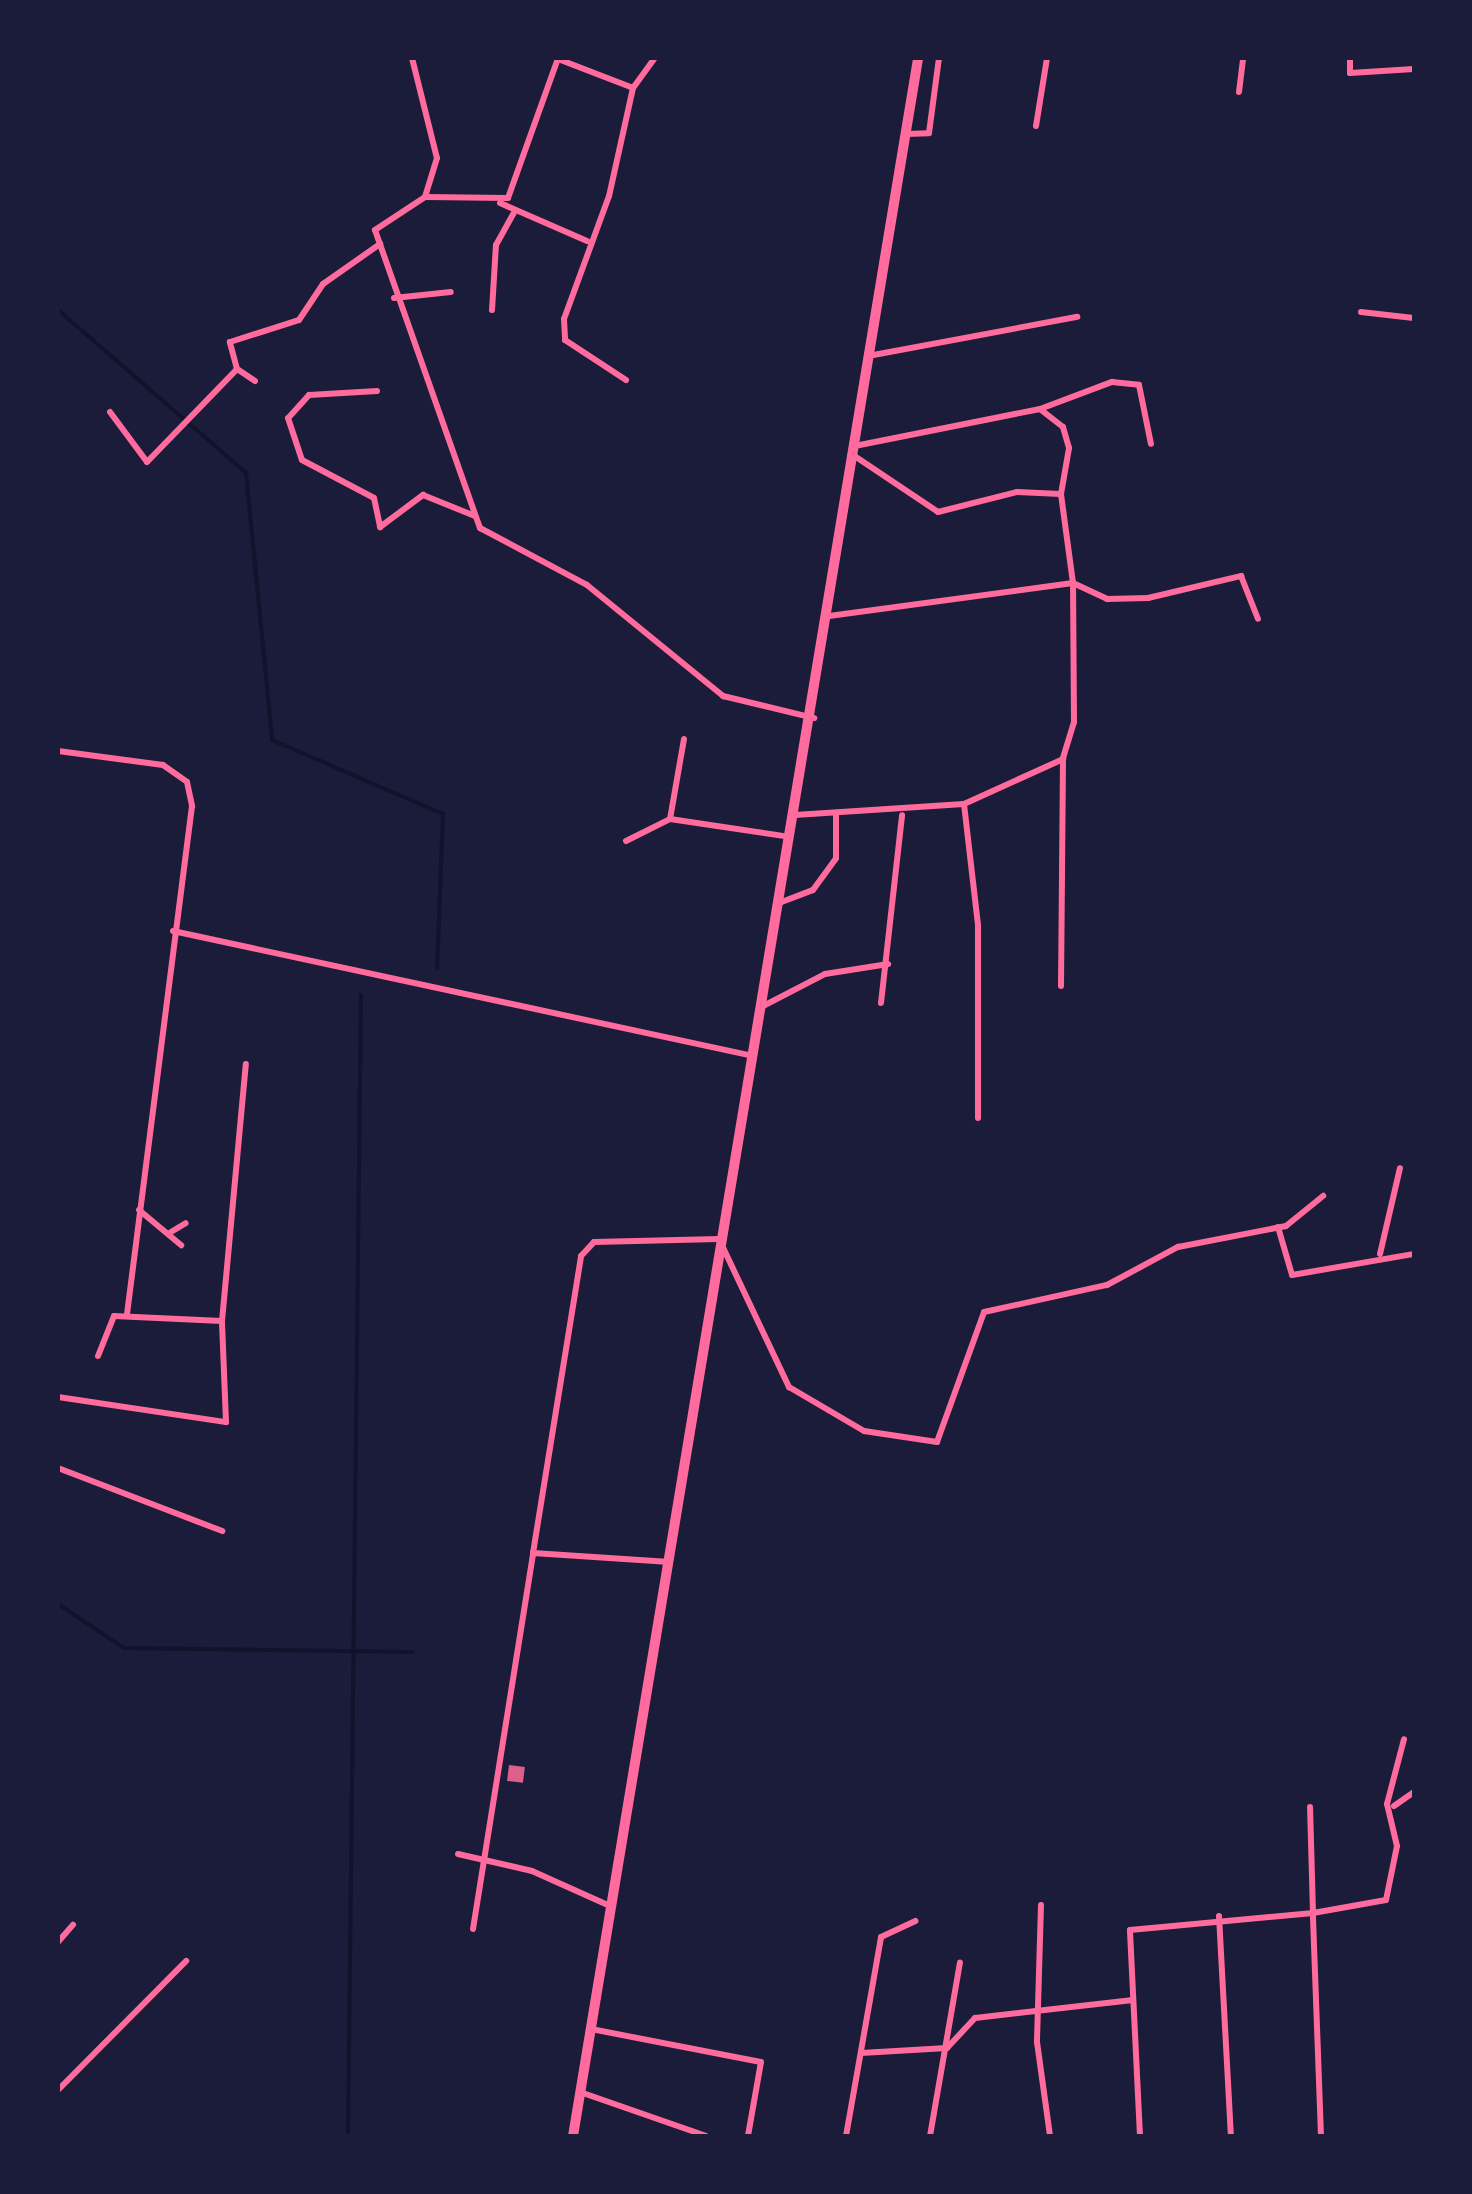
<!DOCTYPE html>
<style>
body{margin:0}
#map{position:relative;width:1472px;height:2194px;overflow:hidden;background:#1b1b3a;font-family:Overpass,sans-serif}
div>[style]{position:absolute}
.stream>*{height:4px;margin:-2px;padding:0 2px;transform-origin:2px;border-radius:2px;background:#12122b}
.building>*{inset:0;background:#dd5f8e;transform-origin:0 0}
.minor>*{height:6px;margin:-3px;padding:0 3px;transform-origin:3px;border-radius:3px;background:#ff6b9d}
.trunk>*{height:10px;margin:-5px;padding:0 5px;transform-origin:5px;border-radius:5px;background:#ff6b9d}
span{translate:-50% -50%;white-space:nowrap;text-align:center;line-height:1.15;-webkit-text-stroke:9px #1b1b3a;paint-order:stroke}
.frame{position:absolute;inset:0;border:60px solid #1b1b3a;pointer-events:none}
</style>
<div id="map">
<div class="stream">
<div style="left:58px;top:310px;width:249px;rotate:40.9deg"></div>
<div style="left:246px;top:473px;width:268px;rotate:84.4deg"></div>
<div style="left:272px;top:740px;width:186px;rotate:23.4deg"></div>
<div style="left:443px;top:814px;width:154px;rotate:92.2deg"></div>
<div style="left:58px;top:1604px;width:79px;rotate:33.7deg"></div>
<div style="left:124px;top:1648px;width:289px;rotate:0.8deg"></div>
<div style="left:348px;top:2136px;width:1141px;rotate:-89.35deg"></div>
</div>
<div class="building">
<div style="left:509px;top:1765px;width:16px;height:16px;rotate:7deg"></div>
</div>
<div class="minor">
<div style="left:412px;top:58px;width:103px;rotate:76deg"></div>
<div style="left:437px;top:158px;width:41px;rotate:107.1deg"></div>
<div style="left:425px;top:197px;width:60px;rotate:146.6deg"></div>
<div style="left:375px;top:230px;width:316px;rotate:70.6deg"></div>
<div style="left:480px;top:528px;width:121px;rotate:28deg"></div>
<div style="left:587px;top:585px;width:176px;rotate:39.2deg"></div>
<div style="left:723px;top:696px;width:94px;rotate:13.6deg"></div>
<div style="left:1350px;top:58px;width:15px;rotate:90deg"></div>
<div style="left:1350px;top:73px;width:64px;rotate:-3.6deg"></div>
<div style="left:558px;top:59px;width:80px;rotate:21.1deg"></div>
<div style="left:633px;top:88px;width:111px;rotate:102.5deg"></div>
<div style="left:609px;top:196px;width:131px;rotate:110.1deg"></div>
<div style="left:564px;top:319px;width:21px;rotate:87deg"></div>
<div style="left:565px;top:340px;width:73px;rotate:33.3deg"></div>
<div style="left:633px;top:88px;width:37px;rotate:-54deg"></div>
<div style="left:1239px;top:92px;width:34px;rotate:-83deg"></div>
<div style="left:1036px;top:126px;width:69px;rotate:-80.8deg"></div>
<div style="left:906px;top:134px;width:23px;rotate:-2deg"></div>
<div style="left:929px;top:133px;width:76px;rotate:-82.4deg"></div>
<div style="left:425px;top:197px;width:83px;rotate:0.7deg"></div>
<div style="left:508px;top:198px;width:149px;rotate:-70.3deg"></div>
<div style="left:500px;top:203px;width:95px;rotate:23.6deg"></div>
<div style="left:394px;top:298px;width:57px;rotate:-6deg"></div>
<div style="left:492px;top:310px;width:65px;rotate:-86.5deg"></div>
<div style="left:496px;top:245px;width:38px;rotate:-61deg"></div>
<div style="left:1361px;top:312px;width:53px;rotate:6.5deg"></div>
<div style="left:868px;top:356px;width:213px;rotate:-10.6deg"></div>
<div style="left:255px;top:381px;width:22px;rotate:-146deg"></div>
<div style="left:237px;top:369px;width:28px;rotate:-105deg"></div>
<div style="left:230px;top:342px;width:72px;rotate:-17.7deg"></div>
<div style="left:299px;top:320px;width:43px;rotate:-56.3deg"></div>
<div style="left:323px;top:284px;width:70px;rotate:-35.1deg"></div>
<div style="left:377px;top:391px;width:68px;rotate:176.6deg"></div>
<div style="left:309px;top:395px;width:31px;rotate:132deg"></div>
<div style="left:288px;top:418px;width:44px;rotate:71.6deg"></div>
<div style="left:302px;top:460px;width:81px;rotate:27.8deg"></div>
<div style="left:374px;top:498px;width:30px;rotate:78deg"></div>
<div style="left:380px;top:527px;width:54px;rotate:-36.7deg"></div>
<div style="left:423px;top:495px;width:56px;rotate:22deg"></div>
<div style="left:1040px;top:409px;width:77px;rotate:-20.6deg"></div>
<div style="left:1112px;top:382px;width:27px;rotate:6deg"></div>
<div style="left:1139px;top:385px;width:60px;rotate:78.5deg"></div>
<div style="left:110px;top:412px;width:62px;rotate:53.5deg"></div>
<div style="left:147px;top:462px;width:129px;rotate:-45.9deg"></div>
<div style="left:853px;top:455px;width:102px;rotate:33.8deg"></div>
<div style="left:938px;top:512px;width:81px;rotate:-14.2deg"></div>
<div style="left:1017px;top:492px;width:44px;rotate:2.6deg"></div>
<div style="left:829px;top:616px;width:246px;rotate:-7.7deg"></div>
<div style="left:1073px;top:583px;width:90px;rotate:-97.7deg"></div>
<div style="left:1061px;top:494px;width:47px;rotate:-80.1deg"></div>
<div style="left:1069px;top:448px;width:22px;rotate:-106deg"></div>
<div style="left:1063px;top:427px;width:29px;rotate:-142deg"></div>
<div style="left:1040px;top:409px;width:189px;rotate:168.7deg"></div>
<div style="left:684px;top:739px;width:81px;rotate:99.9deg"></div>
<div style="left:670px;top:819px;width:121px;rotate:8.5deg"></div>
<div style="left:58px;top:751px;width:106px;rotate:7.6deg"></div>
<div style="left:163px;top:765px;width:29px;rotate:35deg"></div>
<div style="left:187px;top:782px;width:25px;rotate:78deg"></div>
<div style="left:192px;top:806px;width:512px;rotate:97.29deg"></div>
<div style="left:1063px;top:758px;width:38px;rotate:-73deg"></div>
<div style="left:1074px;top:722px;width:139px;rotate:-90.4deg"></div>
<div style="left:1073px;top:583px;width:38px;rotate:25deg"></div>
<div style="left:1107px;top:599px;width:41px;rotate:-1.4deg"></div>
<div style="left:1148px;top:598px;width:96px;rotate:-13.3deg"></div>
<div style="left:1241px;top:576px;width:46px;rotate:68.4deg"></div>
<div style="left:964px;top:804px;width:122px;rotate:83.4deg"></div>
<div style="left:978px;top:925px;width:193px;rotate:90deg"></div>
<div style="left:795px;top:815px;width:169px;rotate:-3.7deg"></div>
<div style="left:964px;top:804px;width:109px;rotate:-24.4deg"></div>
<div style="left:1063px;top:759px;width:227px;rotate:90.5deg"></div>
<div style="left:626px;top:841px;width:49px;rotate:-26.6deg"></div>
<div style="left:779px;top:903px;width:36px;rotate:-21deg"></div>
<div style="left:813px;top:890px;width:39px;rotate:-54deg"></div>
<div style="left:836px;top:858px;width:43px;rotate:-90deg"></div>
<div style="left:173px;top:931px;width:593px;rotate:12.16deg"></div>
<div style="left:881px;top:1003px;width:189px;rotate:-83.6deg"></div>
<div style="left:763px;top:1006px;width:70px;rotate:-27.3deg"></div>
<div style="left:825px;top:974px;width:64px;rotate:-9deg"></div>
<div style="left:139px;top:1210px;width:55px;rotate:39.8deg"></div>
<div style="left:1278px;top:1227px;width:50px;rotate:73.7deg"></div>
<div style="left:1292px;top:1275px;width:124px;rotate:-9.8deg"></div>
<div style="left:171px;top:1232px;width:17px;rotate:-31deg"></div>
<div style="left:1380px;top:1254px;width:88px;rotate:-76.9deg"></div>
<div style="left:98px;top:1356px;width:43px;rotate:-68.2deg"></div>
<div style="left:114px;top:1316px;width:108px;rotate:2.7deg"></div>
<div style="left:58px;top:1397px;width:170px;rotate:8.5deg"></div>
<div style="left:226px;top:1422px;width:101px;rotate:-92.3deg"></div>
<div style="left:222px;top:1321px;width:258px;rotate:-84.7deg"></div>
<div style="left:58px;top:1468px;width:176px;rotate:21deg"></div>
<div style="left:533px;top:1553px;width:301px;rotate:-80.8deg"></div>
<div style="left:581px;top:1256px;width:19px;rotate:-47deg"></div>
<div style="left:594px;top:1242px;width:125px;rotate:-1.4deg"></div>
<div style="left:719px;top:1239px;width:164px;rotate:64.7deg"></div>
<div style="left:789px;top:1387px;width:87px;rotate:30.4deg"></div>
<div style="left:864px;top:1431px;width:74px;rotate:8.6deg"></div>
<div style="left:937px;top:1442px;width:138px;rotate:-70.1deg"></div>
<div style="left:984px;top:1312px;width:126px;rotate:-12.4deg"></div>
<div style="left:1107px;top:1285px;width:81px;rotate:-28.2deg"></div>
<div style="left:1178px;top:1247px;width:110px;rotate:-11deg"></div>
<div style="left:1286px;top:1226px;width:48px;rotate:-39deg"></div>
<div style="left:1394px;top:1806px;width:24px;rotate:-35deg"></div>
<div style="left:458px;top:1854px;width:76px;rotate:12.9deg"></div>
<div style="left:532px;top:1871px;width:88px;rotate:24.2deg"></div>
<div style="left:1041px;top:1905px;width:137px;rotate:91.7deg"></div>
<div style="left:1037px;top:2042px;width:95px;rotate:82.1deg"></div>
<div style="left:1219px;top:1916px;width:220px;rotate:86.9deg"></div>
<div style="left:473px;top:1929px;width:381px;rotate:-80.9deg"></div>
<div style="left:533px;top:1553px;width:137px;rotate:3.8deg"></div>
<div style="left:58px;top:1942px;width:23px;rotate:-49deg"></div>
<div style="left:591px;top:2029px;width:173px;rotate:11deg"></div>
<div style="left:761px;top:2062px;width:75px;rotate:100deg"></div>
<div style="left:861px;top:2053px;width:86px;rotate:-3.3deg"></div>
<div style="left:947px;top:2048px;width:41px;rotate:-47deg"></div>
<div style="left:975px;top:2018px;width:159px;rotate:-6.5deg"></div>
<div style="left:58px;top:2090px;width:182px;rotate:-45.2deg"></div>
<div style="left:580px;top:2092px;width:133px;rotate:19.2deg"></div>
<div style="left:846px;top:2136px;width:202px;rotate:-80deg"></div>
<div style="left:881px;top:1937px;width:38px;rotate:-25deg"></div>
<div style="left:930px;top:2136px;width:176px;rotate:-80.2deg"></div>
<div style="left:1140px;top:2136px;width:206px;rotate:-92.8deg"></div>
<div style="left:1130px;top:1930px;width:184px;rotate:-5.3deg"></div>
<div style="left:1313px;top:1913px;width:106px;rotate:-91.6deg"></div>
<div style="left:1321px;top:2136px;width:223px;rotate:-92.1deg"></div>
<div style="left:1313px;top:1913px;width:74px;rotate:-10.1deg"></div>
<div style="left:1386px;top:1900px;width:55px;rotate:-78.5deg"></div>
<div style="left:1397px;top:1846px;width:43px;rotate:-103.4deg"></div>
<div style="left:1387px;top:1804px;width:67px;rotate:-75.3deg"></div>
</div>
<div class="trunk">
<div style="left:573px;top:2136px;width:2106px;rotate:-80.57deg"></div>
</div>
<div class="frame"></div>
</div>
